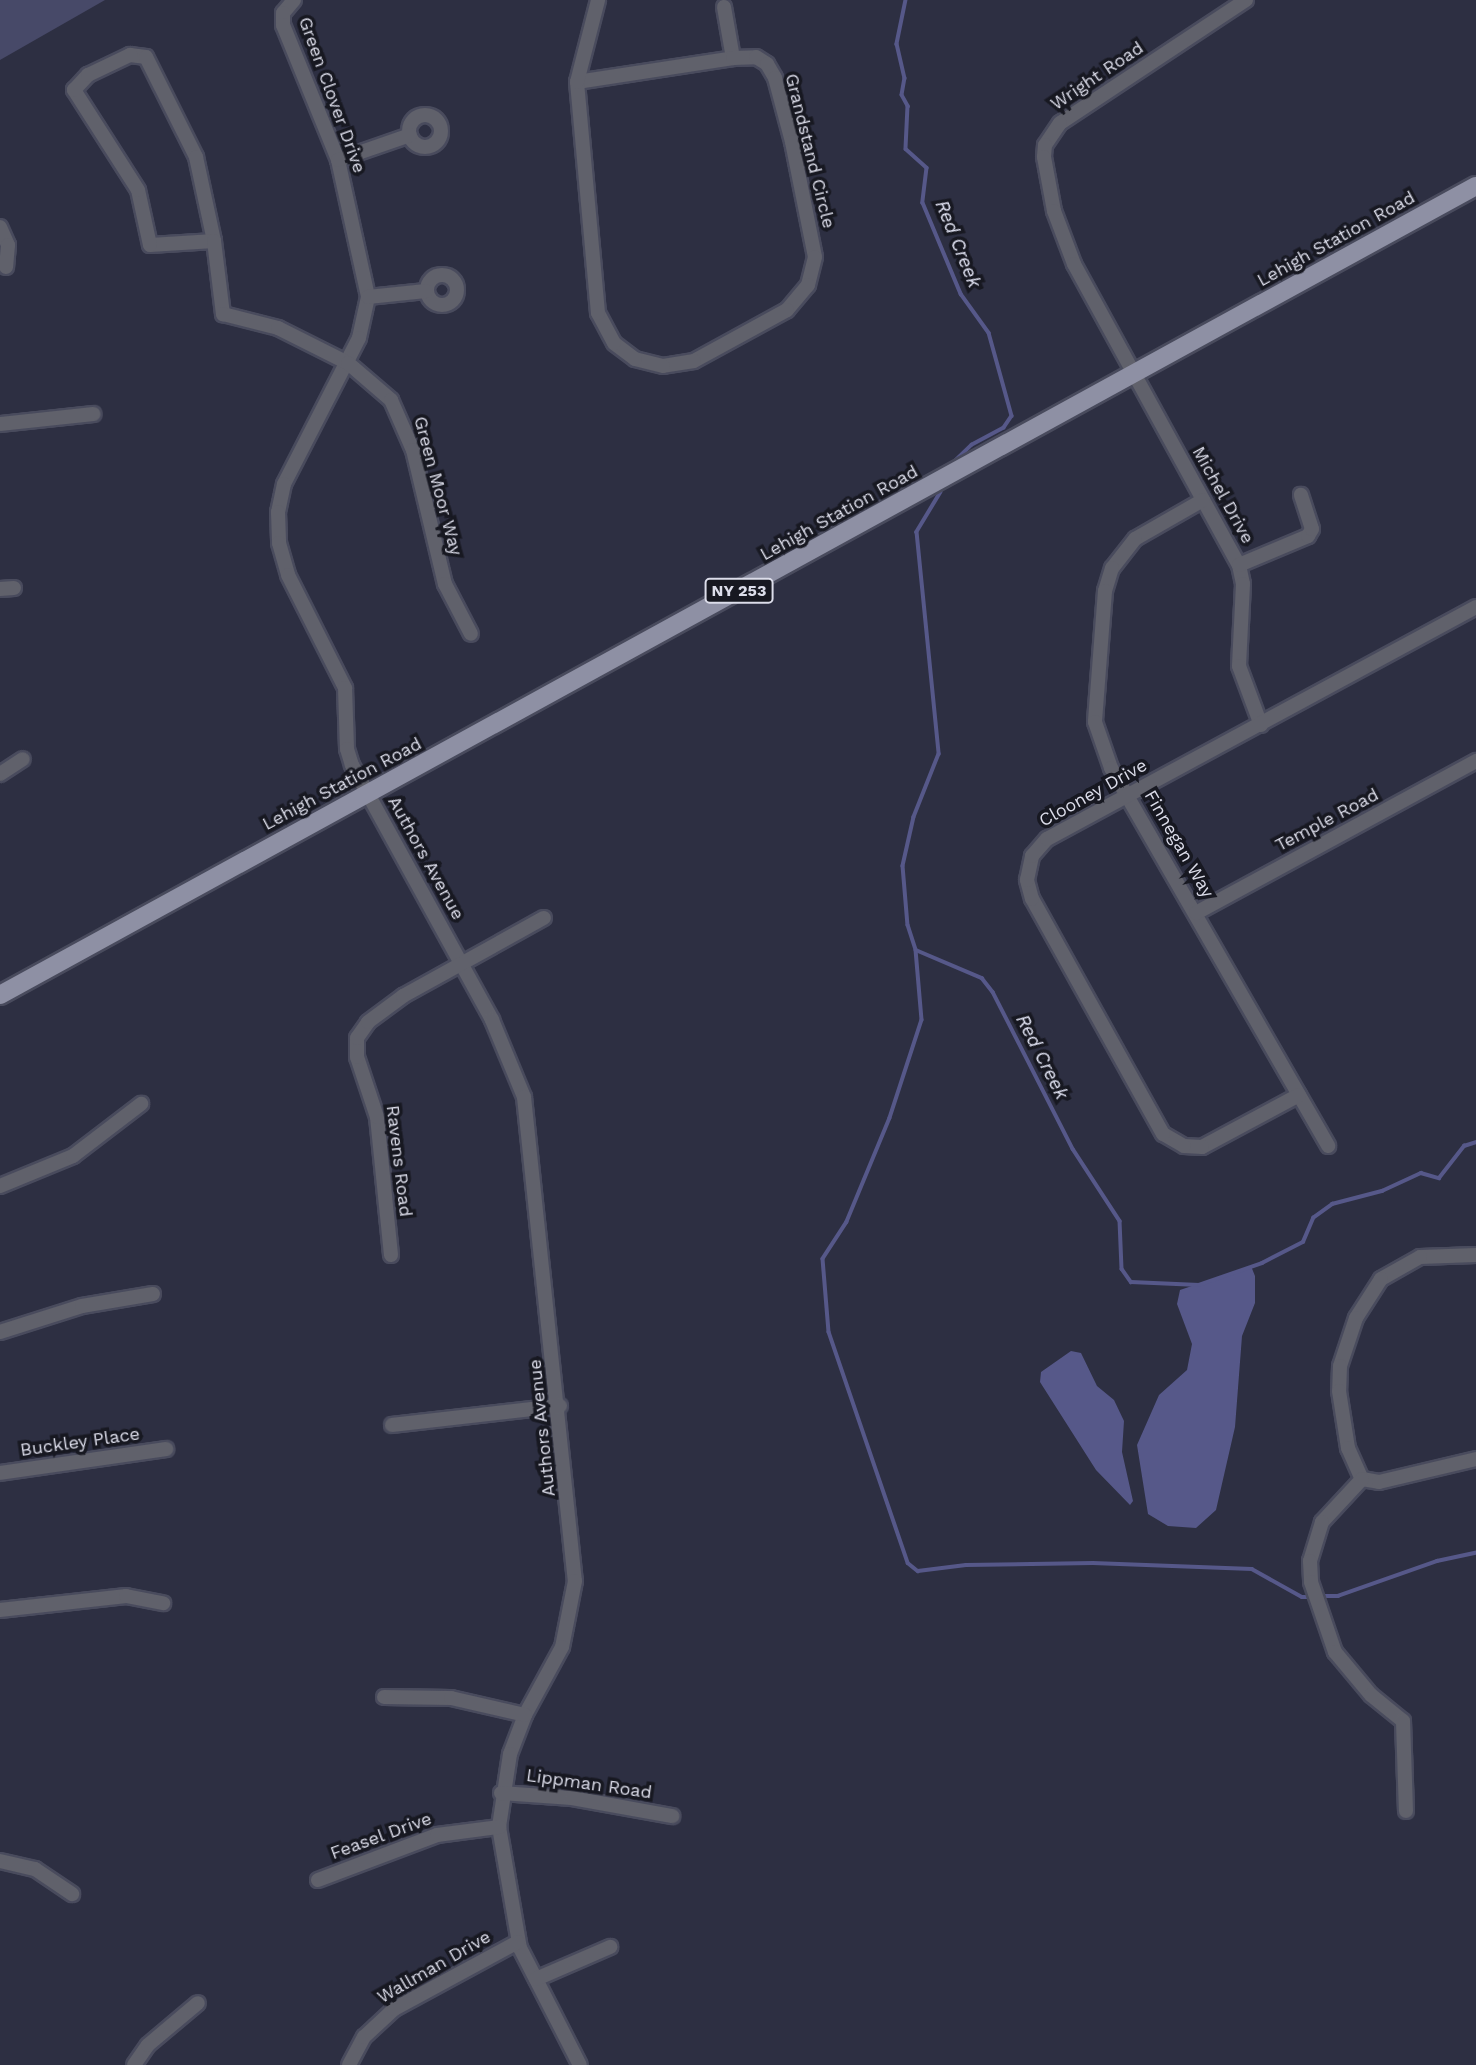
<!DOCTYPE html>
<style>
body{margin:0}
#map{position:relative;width:1476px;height:2065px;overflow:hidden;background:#2d2f42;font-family:"Work Sans",sans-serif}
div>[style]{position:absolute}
.green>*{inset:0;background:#474968}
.water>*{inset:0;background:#565889}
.stream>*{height:3.5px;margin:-1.75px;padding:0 1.75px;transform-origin:1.75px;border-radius:1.75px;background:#565889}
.roads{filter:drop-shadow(2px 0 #494b5d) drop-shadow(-2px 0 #494b5d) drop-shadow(0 2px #494b5d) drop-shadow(0 -2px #494b5d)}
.minor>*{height:14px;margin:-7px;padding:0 7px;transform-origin:7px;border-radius:7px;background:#60616b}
.minor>.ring{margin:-7px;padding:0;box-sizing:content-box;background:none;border:14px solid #60616b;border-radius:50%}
.major>*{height:18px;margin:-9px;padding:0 9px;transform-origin:9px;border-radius:9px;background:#8e90a4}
span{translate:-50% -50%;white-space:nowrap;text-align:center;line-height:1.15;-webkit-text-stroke:7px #171821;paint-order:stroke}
.shield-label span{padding:2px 5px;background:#171821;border:2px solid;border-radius:5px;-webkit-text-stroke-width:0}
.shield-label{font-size:16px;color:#dcddea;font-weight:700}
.street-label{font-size:18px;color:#dcddea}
.water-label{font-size:19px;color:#e0e2f2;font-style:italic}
</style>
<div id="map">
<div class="green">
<div style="clip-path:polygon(0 0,105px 0,0 60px)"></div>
</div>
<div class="water">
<div style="clip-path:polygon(1251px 1266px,1255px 1276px,1255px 1303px,1242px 1336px,1235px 1427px,1216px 1510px,1196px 1528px,1168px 1526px,1148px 1514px,1137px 1445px,1159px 1395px,1187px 1370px,1192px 1344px,1177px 1304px,1180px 1290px)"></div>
<div style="clip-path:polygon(1071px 1351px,1081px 1353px,1097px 1386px,1114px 1400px,1124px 1421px,1122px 1452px,1133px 1501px,1130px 1505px,1096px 1470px,1040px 1382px,1041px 1372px)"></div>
</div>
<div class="stream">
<div style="left:906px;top:0;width:45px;rotate:101.6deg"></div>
<div style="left:897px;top:44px;width:35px;rotate:77deg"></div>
<div style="left:905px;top:78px;width:17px;rotate:100deg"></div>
<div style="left:902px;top:95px;width:13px;rotate:61deg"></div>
<div style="left:908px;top:106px;width:43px;rotate:92.7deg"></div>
<div style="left:906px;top:149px;width:28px;rotate:42deg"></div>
<div style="left:927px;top:168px;width:35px;rotate:97deg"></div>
<div style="left:923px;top:203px;width:99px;rotate:67.3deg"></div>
<div style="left:961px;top:294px;width:48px;rotate:54.3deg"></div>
<div style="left:989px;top:333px;width:86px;rotate:74.5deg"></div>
<div style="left:1012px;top:416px;width:14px;rotate:124deg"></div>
<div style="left:1004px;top:428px;width:36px;rotate:152deg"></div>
<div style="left:972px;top:445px;width:33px;rotate:136deg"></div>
<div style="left:941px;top:492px;width:47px;rotate:121deg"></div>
<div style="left:917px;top:532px;width:223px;rotate:84.3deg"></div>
<div style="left:939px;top:754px;width:68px;rotate:111.6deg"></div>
<div style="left:914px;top:817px;width:50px;rotate:102.7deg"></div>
<div style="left:903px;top:866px;width:59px;rotate:85.2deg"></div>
<div style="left:908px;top:925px;width:26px;rotate:72deg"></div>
<div style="left:916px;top:950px;width:72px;rotate:23deg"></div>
<div style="left:982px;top:978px;width:18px;rotate:52deg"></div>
<div style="left:993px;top:992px;width:176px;rotate:63deg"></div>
<div style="left:1073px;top:1149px;width:86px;rotate:56.9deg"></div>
<div style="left:1120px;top:1221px;width:48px;rotate:87.6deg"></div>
<div style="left:1122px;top:1269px;width:16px;rotate:55deg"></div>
<div style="left:1131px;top:1282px;width:68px;rotate:2.5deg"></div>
<div style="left:1199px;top:1285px;width:67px;rotate:-19.2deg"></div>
<div style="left:1262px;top:1263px;width:46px;rotate:-27.1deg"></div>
<div style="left:1303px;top:1242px;width:26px;rotate:-67deg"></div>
<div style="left:1313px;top:1218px;width:24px;rotate:-36deg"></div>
<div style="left:1332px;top:1204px;width:52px;rotate:-14.6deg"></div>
<div style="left:1382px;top:1191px;width:43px;rotate:-24.8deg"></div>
<div style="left:1421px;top:1173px;width:19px;rotate:16deg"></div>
<div style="left:1439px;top:1178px;width:41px;rotate:-52deg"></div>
<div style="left:1464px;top:1146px;width:13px;rotate:-18deg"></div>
<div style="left:916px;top:950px;width:70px;rotate:85.1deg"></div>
<div style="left:922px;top:1020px;width:103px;rotate:108.1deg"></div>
<div style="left:890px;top:1118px;width:113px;rotate:112.5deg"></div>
<div style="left:847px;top:1222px;width:44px;rotate:123deg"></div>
<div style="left:823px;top:1259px;width:73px;rotate:85.3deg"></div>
<div style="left:829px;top:1332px;width:244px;rotate:71.1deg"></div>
<div style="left:908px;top:1563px;width:13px;rotate:39deg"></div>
<div style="left:918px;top:1571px;width:48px;rotate:-7.1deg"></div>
<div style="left:966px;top:1565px;width:127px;rotate:-0.9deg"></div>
<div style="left:1093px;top:1563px;width:159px;rotate:2.2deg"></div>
<div style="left:1252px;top:1569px;width:57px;rotate:29.2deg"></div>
<div style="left:1302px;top:1597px;width:9px"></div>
<div style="left:1318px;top:1596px;width:20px"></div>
<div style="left:1338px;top:1596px;width:105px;rotate:-19.5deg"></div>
<div style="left:1437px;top:1561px;width:40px;rotate:-12deg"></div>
</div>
<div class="roads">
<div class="minor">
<div style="left:294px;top:0;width:17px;rotate:130deg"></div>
<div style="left:283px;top:13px;width:12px;rotate:90deg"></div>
<div style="left:283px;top:25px;width:146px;rotate:67.8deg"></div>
<div style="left:338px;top:160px;width:140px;rotate:77.6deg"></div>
<div style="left:368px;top:297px;width:42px;rotate:102.4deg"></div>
<div style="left:359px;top:338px;width:164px;rotate:117.2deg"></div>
<div style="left:284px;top:484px;width:29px;rotate:102deg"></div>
<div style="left:278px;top:512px;width:31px;rotate:88deg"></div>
<div style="left:279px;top:543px;width:33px;rotate:74deg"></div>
<div style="left:288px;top:575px;width:127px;rotate:63.2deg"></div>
<div style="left:345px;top:688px;width:61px;rotate:88.1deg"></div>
<div style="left:347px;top:749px;width:17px;rotate:73deg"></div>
<div style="left:352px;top:765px;width:291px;rotate:61.2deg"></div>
<div style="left:492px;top:1020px;width:83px;rotate:67.4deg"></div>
<div style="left:524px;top:1097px;width:487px;rotate:84deg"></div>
<div style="left:575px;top:1581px;width:67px;rotate:101.1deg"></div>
<div style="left:562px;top:1647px;width:77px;rotate:118.6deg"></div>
<div style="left:525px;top:1715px;width:42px;rotate:111deg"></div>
<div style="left:510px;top:1754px;width:74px;rotate:98.6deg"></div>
<div style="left:499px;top:1827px;width:123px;rotate:80.2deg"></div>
<div style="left:520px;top:1948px;width:131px;rotate:62.9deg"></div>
<div style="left:1246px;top:0;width:223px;rotate:146.5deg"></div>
<div style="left:1060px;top:123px;width:27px;rotate:124deg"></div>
<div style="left:1045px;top:145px;width:12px;rotate:95deg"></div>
<div style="left:1044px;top:157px;width:55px;rotate:79.5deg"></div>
<div style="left:1054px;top:211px;width:57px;rotate:69.3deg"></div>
<div style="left:1074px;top:264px;width:343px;rotate:61.3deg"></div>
<div style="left:1239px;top:565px;width:19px;rotate:78deg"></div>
<div style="left:1243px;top:584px;width:82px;rotate:92.8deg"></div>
<div style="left:1239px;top:666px;width:63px;rotate:69.6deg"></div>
<div style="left:724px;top:7px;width:52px;rotate:80deg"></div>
<div style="left:130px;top:55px;width:16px;rotate:7deg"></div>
<div style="left:146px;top:57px;width:112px;rotate:63.4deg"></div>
<div style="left:196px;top:157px;width:86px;rotate:77.9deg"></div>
<div style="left:214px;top:241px;width:64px;rotate:176.4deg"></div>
<div style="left:150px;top:245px;width:56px;rotate:-102.3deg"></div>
<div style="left:138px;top:190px;width:119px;rotate:-122.6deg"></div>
<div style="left:74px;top:90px;width:21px;rotate:-47deg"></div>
<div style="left:88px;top:75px;width:47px;rotate:-25.5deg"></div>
<div style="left:577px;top:82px;width:158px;rotate:-8.7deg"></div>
<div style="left:733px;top:58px;width:23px;rotate:-2deg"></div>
<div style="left:756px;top:57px;width:13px;rotate:32deg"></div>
<div style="left:767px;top:64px;width:16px;rotate:60deg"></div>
<div style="left:775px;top:78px;width:66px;rotate:75.1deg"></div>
<div style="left:792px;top:142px;width:117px;rotate:78.7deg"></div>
<div style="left:815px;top:257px;width:29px;rotate:104deg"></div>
<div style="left:808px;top:285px;width:33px;rotate:130deg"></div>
<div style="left:787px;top:310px;width:106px;rotate:151.3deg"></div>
<div style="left:694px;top:361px;width:31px;rotate:171deg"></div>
<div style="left:663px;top:366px;width:29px;rotate:-166deg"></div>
<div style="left:635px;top:359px;width:26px;rotate:-143deg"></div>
<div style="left:614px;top:343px;width:34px;rotate:-118deg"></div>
<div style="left:598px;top:313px;width:232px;rotate:-95.2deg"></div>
<div style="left:577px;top:82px;width:85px;rotate:-75.6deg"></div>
<div class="ring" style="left:409px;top:115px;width:18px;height:18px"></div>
<div style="left:338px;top:160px;width:76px;rotate:-19.1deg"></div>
<div style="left:0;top:227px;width:20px;rotate:66deg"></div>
<div style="left:8px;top:245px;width:22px;rotate:95deg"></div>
<div style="left:214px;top:241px;width:74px;rotate:83deg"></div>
<div style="left:223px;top:314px;width:57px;rotate:14.3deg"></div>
<div style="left:278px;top:328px;width:78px;rotate:26.6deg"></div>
<div style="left:348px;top:363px;width:57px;rotate:40.7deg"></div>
<div style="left:391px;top:400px;width:55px;rotate:66.3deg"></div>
<div style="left:413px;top:450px;width:138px;rotate:76.6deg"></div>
<div style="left:445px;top:584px;width:56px;rotate:62.5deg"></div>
<div class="ring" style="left:427px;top:275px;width:16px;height:16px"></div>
<div style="left:368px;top:297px;width:58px;rotate:-5.9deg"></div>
<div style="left:0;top:424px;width:94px;rotate:-6.1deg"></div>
<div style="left:1203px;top:500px;width:78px;rotate:150.2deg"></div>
<div style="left:1135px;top:539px;width:37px;rotate:128deg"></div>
<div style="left:1112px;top:568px;width:24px;rotate:107deg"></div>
<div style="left:1105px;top:591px;width:131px;rotate:94.4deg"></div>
<div style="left:1095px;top:722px;width:49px;rotate:70.8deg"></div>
<div style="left:1111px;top:768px;width:436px;rotate:60.1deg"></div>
<div style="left:1239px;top:565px;width:75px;rotate:-22.8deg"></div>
<div style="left:1308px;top:536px;width:8px;rotate:-60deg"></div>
<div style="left:1312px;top:529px;width:36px;rotate:-108deg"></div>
<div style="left:0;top:589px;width:14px;rotate:-4deg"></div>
<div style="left:0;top:774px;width:27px;rotate:-33deg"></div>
<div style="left:1196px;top:913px;width:319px;rotate:-28.5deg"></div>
<div style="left:1299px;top:1095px;width:110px;rotate:151.8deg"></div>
<div style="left:1202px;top:1147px;width:18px;rotate:-177deg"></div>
<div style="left:1184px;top:1146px;width:24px;rotate:-150deg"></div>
<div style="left:1163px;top:1134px;width:269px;rotate:-119.1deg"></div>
<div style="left:1032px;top:899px;width:20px;rotate:-105deg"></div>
<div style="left:1027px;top:880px;width:25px;rotate:-78deg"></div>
<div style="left:1032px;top:856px;width:23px;rotate:-49deg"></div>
<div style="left:1047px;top:839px;width:488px;rotate:-28.4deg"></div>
<div style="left:0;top:1186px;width:79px;rotate:-22.3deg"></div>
<div style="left:73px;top:1156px;width:86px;rotate:-37.4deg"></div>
<div style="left:391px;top:1255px;width:139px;rotate:-95.8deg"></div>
<div style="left:377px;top:1117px;width:63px;rotate:-108.4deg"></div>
<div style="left:357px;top:1057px;width:19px;rotate:-90deg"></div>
<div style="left:357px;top:1038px;width:19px;rotate:-55deg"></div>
<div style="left:368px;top:1022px;width:44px;rotate:-36.6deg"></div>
<div style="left:403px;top:996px;width:161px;rotate:-29deg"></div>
<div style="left:1476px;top:1255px;width:56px;rotate:178deg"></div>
<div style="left:1420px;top:1257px;width:45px;rotate:150.6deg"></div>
<div style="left:1381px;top:1279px;width:46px;rotate:122.7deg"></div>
<div style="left:1356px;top:1318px;width:51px;rotate:108.4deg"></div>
<div style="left:1340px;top:1366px;width:25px;rotate:92deg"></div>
<div style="left:1339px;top:1391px;width:58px;rotate:81deg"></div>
<div style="left:1348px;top:1448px;width:34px;rotate:66deg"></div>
<div style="left:1362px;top:1479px;width:17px;rotate:10deg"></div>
<div style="left:1379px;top:1482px;width:100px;rotate:-13.3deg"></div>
<div style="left:0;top:1332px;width:86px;rotate:-17.6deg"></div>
<div style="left:82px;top:1306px;width:72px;rotate:-9.6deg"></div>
<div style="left:392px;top:1425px;width:169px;rotate:-6.5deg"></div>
<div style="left:0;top:1473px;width:168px;rotate:-8.2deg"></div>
<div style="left:1362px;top:1479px;width:59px;rotate:132.9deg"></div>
<div style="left:1322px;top:1522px;width:41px;rotate:107.1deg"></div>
<div style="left:1310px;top:1561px;width:21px;rotate:87deg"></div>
<div style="left:1311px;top:1582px;width:74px;rotate:71.1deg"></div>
<div style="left:1335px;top:1652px;width:56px;rotate:50.1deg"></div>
<div style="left:1371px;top:1695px;width:41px;rotate:39.1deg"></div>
<div style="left:1403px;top:1721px;width:90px;rotate:88.1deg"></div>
<div style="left:0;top:1610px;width:127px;rotate:-6.3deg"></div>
<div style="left:126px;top:1596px;width:38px;rotate:11deg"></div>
<div style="left:384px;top:1697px;width:67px;rotate:0.9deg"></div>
<div style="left:451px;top:1698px;width:76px;rotate:12.9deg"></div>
<div style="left:501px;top:1793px;width:71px;rotate:4deg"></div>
<div style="left:572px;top:1798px;width:102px;rotate:10.2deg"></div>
<div style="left:0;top:1861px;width:36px;rotate:13deg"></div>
<div style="left:35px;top:1869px;width:45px;rotate:34deg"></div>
<div style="left:318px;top:1880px;width:127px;rotate:-20.7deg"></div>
<div style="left:437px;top:1835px;width:63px;rotate:-7.4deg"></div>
<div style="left:536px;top:1979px;width:81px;rotate:-23.4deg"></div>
<div style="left:134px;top:2065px;width:24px;rotate:-55deg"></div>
<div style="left:148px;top:2045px;width:65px;rotate:-40deg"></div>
<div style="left:349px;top:2065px;width:32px;rotate:-62deg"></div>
<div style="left:364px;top:2037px;width:41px;rotate:-43deg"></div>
<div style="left:394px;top:2009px;width:141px;rotate:-28.4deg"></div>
</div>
<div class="major">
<div style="left:0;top:995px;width:1683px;rotate:-28.73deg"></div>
</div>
</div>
<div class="shield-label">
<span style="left:739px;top:591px">NY 253</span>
</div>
<div class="street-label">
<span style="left:1097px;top:76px;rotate:-34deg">Wright Road</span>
<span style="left:332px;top:95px;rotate:70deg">Green Clover Drive</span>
<span style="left:810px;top:151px;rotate:76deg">Grandstand Circle</span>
<span style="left:1336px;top:239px;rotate:-29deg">Lehigh Station Road</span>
<span style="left:438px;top:486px;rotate:75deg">Green Moor Way</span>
<span style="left:1223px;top:495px;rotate:61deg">Michel Drive</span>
<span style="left:839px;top:513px;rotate:-29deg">Lehigh Station Road</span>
<span style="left:342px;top:784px;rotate:-28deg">Lehigh Station Road</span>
<span style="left:1093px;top:793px;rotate:-29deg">Clooney Drive</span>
<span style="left:1327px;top:820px;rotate:-28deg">Temple Road</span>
<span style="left:1179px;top:844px;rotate:60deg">Finnegan Way</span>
<span style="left:426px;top:858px;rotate:61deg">Authors Avenue</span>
<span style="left:399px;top:1161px;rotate:83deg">Ravens Road</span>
<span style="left:542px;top:1428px;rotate:-96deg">Authors Avenue</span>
<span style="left:80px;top:1442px;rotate:-8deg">Buckley Place</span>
<span style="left:589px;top:1784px;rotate:8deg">Lippman Road</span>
<span style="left:381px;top:1836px;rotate:-20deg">Feasel Drive</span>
<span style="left:434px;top:1967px;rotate:-30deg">Wallman Drive</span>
</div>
<div class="water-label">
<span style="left:958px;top:244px;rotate:68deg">Red Creek</span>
<span style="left:1042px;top:1057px;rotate:63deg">Red Creek</span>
</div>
</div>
